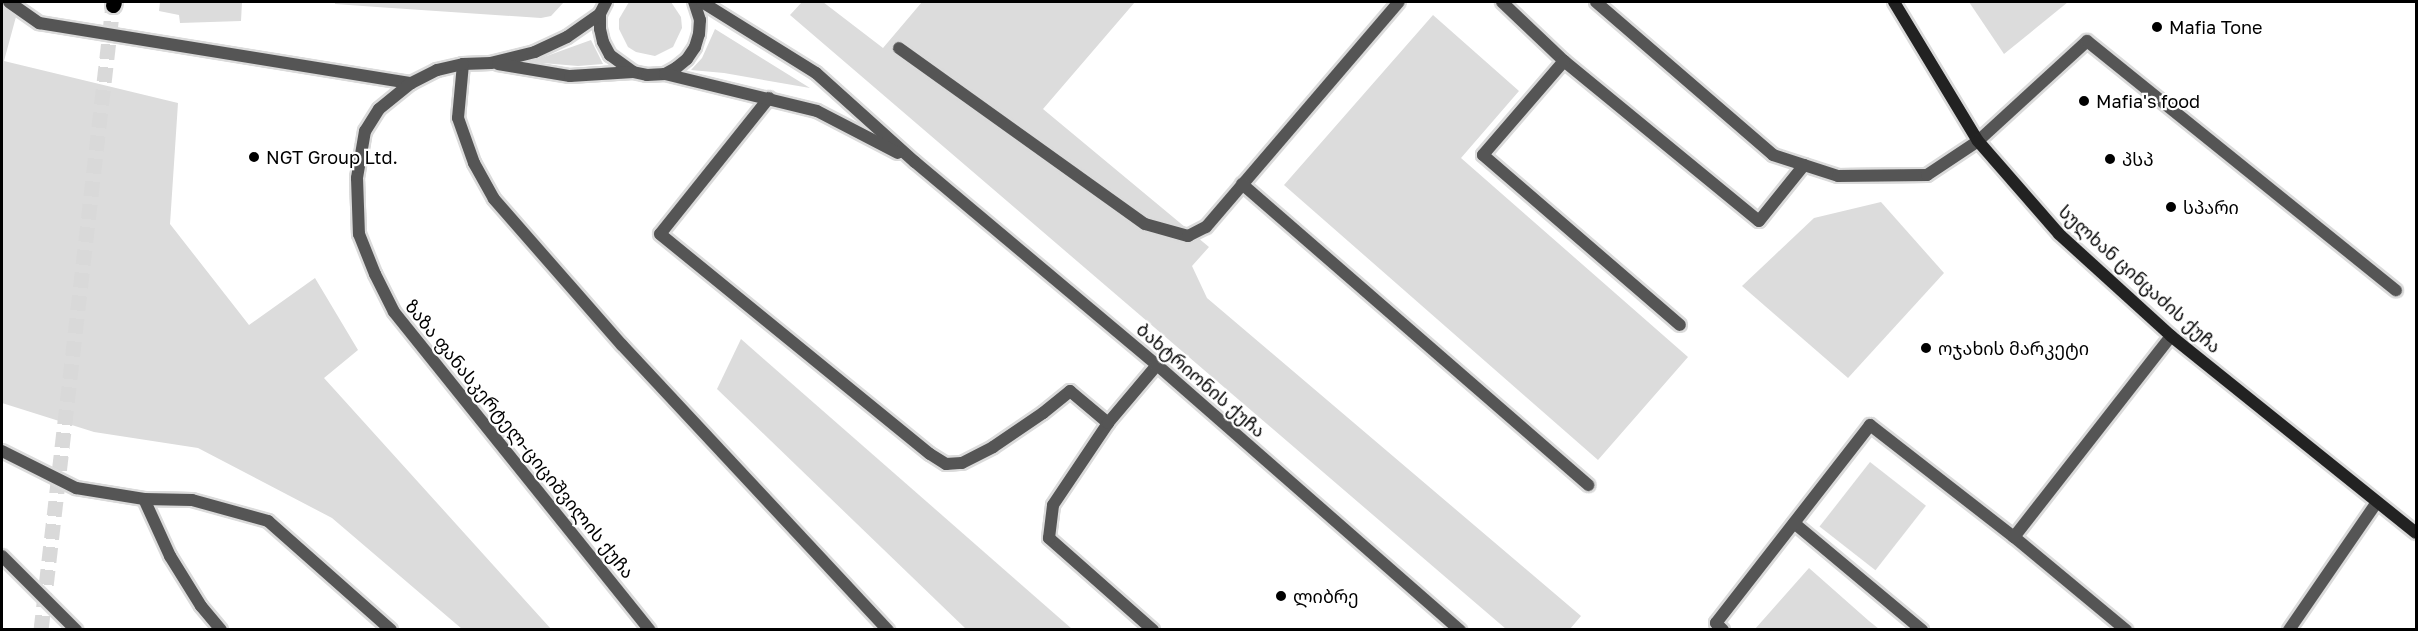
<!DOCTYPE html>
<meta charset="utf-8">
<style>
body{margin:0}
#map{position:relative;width:2418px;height:631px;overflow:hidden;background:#fff;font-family:"Golos Text","Noto Sans Georgian",sans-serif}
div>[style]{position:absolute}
.green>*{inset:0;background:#dcdcdc;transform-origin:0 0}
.primary-tunnel>*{height:15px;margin-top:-7.5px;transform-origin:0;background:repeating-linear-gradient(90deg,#d9d9d9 0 15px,transparent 0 23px)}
.roads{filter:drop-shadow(2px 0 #dbdbdb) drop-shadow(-2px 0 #dbdbdb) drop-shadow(0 2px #dbdbdb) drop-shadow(0 -2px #dbdbdb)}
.service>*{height:12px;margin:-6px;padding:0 6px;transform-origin:6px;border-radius:6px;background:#555}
.minor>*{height:12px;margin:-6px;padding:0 6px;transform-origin:6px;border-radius:6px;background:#555}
.tertiary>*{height:12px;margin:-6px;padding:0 6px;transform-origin:6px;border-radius:6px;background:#555}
.secondary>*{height:12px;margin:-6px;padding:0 6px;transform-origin:6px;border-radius:6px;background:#222}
.primary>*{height:15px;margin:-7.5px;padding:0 7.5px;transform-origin:7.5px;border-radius:7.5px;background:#000}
.dots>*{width:16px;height:16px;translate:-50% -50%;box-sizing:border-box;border:3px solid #fff;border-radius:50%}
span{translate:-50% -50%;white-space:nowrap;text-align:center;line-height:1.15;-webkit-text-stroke:4.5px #fff;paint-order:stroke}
.poi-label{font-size:18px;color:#000}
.left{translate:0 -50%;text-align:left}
.street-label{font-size:18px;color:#000}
.frame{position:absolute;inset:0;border:3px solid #000;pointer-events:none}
</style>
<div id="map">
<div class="green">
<div style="clip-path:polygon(2px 2px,20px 2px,4px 61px,178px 103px,170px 224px,249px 325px,315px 278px,358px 350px,324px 378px,551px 629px,462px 629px,332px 518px,198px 448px,94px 432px,2px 403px)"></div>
<div style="clip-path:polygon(160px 2px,242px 2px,241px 21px,180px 23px,179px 15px,159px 11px)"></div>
<div style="clip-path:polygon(335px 2px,564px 2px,551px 16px,541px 18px,377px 7px,335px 4px)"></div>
<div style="clip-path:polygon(629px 2px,671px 2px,681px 17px,682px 28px,673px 47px,655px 56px,636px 52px,628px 47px,619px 29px,619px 19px)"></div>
<div style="clip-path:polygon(802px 2px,823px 2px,883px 48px,922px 2px,1135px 2px,1043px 109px,1209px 247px,1192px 266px,1207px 298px,1581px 616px,1570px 629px,1506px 629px,790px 15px)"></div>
<div style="clip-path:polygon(1969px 2px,2068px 2px,2004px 54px)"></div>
<div style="clip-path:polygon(1433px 15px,1519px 91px,1461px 158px,1688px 357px,1598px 460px,1284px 185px)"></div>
<div style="clip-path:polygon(715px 29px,810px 88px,724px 73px,691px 70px,702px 58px)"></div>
<div style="clip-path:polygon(591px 40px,603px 64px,578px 66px,530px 62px)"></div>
<div style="clip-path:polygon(1881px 202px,1944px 273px,1848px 378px,1742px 286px,1814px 218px)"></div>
<div style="clip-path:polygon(741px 339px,1072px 629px,966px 629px,717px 389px)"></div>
<div style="left:1870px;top:462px;width:71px;height:82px;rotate:38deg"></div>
<div style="clip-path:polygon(1809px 568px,1869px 621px,1879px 629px,1755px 629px)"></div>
</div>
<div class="primary-tunnel">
<div style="left:41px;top:630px;width:629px;rotate:-83.43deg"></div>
</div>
<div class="roads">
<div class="service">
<div style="left:9px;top:2px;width:37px;rotate:35deg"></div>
<div style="left:39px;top:23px;width:377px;rotate:9.2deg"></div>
<div style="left:1502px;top:2px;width:86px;rotate:43.6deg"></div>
<div style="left:1564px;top:61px;width:252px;rotate:39.4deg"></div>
<div style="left:1759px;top:221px;width:72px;rotate:-51.2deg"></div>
<div style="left:899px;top:48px;width:302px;rotate:35.6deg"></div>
<div style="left:1145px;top:224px;width:45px;rotate:15.6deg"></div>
<div style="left:1188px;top:236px;width:20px;rotate:-27deg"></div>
<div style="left:1206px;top:227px;width:296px;rotate:-49.4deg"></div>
<div style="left:1564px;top:61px;width:124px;rotate:130.8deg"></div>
<div style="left:1483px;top:155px;width:260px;rotate:40.8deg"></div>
<div style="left:463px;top:64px;width:54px;rotate:95.3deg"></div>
<div style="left:458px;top:118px;width:48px;rotate:70.4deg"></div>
<div style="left:474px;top:163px;width:41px;rotate:60.9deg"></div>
<div style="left:494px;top:199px;width:194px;rotate:48.8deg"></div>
<div style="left:622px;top:345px;width:390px;rotate:47deg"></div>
<div style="left:769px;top:98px;width:174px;rotate:128.7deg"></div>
<div style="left:660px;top:234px;width:348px;rotate:39.2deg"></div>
<div style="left:930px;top:454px;width:19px;rotate:32deg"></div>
<div style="left:946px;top:464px;width:16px;rotate:-4deg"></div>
<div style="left:962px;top:463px;width:35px;rotate:-27deg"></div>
<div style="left:993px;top:447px;width:60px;rotate:-34.2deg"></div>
<div style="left:1043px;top:413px;width:35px;rotate:-39deg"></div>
<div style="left:1070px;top:391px;width:50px;rotate:40.1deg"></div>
<div style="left:1978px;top:141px;width:148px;rotate:-42.5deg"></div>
<div style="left:2087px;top:41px;width:397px;rotate:38.9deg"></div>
<div style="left:1242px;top:184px;width:459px;rotate:41deg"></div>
<div style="left:2px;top:451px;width:83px;rotate:26.6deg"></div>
<div style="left:76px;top:488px;width:69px;rotate:9.2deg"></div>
<div style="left:144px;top:499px;width:48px;rotate:1.2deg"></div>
<div style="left:192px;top:500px;width:79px;rotate:15.4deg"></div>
<div style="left:268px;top:521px;width:164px;rotate:41.5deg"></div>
<div style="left:144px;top:499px;width:63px;rotate:65.5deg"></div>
<div style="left:170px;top:556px;width:59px;rotate:58.2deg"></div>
<div style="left:201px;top:606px;width:31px;rotate:50deg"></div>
<div style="left:1794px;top:523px;width:167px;rotate:39.9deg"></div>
<div style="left:2014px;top:537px;width:146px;rotate:39.7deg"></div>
<div style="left:2px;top:556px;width:105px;rotate:45deg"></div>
<div style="left:1153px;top:630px;width:139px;rotate:-138.5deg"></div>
<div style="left:1049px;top:538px;width:33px;rotate:-83deg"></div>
<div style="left:1053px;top:505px;width:99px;rotate:-56.1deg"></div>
<div style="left:1108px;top:423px;width:76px;rotate:-49.8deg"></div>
<div style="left:1723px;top:630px;width:10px;rotate:-135deg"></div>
<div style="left:1716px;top:623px;width:251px;rotate:-52.1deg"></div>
<div style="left:1870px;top:425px;width:182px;rotate:37.9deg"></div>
<div style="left:2014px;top:537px;width:255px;rotate:-52deg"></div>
<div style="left:2289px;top:630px;width:155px;rotate:-55.5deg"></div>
</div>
<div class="minor">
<div style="left:1596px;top:2px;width:234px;rotate:40.8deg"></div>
<div style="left:1773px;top:155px;width:68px;rotate:17.9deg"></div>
<div style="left:1838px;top:176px;width:89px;rotate:-0.6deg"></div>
<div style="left:1927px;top:175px;width:61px;rotate:-33.7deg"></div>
</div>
<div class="tertiary">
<div style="left:606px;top:2px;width:13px;rotate:117deg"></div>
<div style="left:600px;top:14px;width:15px;rotate:90deg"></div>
<div style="left:600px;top:29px;width:13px;rotate:77deg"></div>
<div style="left:603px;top:42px;width:15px;rotate:62deg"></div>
<div style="left:610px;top:55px;width:29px;rotate:36deg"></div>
<div style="left:633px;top:72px;width:14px;rotate:12deg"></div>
<div style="left:647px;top:75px;width:18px;rotate:-3deg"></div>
<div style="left:665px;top:74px;width:13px;rotate:-29deg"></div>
<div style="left:676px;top:68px;width:14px;rotate:-39deg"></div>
<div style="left:687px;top:59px;width:14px;rotate:-56deg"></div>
<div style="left:695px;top:47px;width:14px;rotate:-73deg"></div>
<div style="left:699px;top:34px;width:14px;rotate:-86deg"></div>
<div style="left:700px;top:20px;width:19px;rotate:-108deg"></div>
<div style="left:702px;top:2px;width:134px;rotate:31.9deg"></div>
<div style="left:816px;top:73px;width:133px;rotate:42deg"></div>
<div style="left:915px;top:162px;width:316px;rotate:40deg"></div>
<div style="left:1157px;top:365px;width:403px;rotate:41.2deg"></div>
<div style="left:600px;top:14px;width:40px;rotate:145.1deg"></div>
<div style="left:567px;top:37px;width:35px;rotate:155deg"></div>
<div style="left:535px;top:52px;width:45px;rotate:166deg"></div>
<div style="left:491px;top:63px;width:28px;rotate:178deg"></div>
<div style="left:463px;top:64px;width:27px;rotate:167deg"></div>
<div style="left:437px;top:70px;width:29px;rotate:153deg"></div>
<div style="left:411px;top:83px;width:41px;rotate:140.9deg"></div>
<div style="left:379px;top:109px;width:26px;rotate:122deg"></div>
<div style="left:365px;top:131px;width:48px;rotate:99.7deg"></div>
<div style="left:357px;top:178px;width:56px;rotate:88deg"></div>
<div style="left:359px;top:234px;width:43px;rotate:68.2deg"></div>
<div style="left:375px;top:274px;width:42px;rotate:63.4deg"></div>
<div style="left:394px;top:312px;width:408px;rotate:51.2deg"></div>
<div style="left:498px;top:64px;width:73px;rotate:9.5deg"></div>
<div style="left:570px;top:76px;width:63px;rotate:-3.6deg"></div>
<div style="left:665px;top:74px;width:156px;rotate:13.7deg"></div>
<div style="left:817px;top:111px;width:91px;rotate:27.4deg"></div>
</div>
<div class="secondary">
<div style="left:1894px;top:2px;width:162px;rotate:58.9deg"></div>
<div style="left:1978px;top:141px;width:123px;rotate:48.9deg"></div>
<div style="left:2059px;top:234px;width:151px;rotate:42.3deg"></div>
<div style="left:2171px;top:336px;width:314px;rotate:38.8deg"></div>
</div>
<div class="primary">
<div style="left:113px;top:5px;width:3px;rotate:-72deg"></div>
</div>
</div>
<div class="dots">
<div style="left:2157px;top:27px;background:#000"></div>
<div style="left:2084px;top:101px;background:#000"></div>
<div style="left:254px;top:157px;background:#000"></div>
<div style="left:2110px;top:159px;background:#000"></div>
<div style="left:2171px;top:207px;background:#000"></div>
<div style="left:1926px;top:348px;background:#000"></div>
<div style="left:1281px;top:596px;background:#000"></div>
</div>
<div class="poi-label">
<span class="left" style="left:2169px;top:27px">Mafia Tone</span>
<span class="left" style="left:2096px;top:101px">Mafia's food</span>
<span class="left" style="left:266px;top:157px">NGT Group Ltd.</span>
<span class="left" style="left:2122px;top:159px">პსპ</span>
<span class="left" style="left:2183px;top:207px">სპარი</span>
<span class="left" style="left:1938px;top:348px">ოჯახის მარკეტი</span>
<span class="left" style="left:1293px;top:596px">ლიბრე</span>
</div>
<div class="street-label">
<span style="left:2140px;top:279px;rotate:42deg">სულხან ცინცაძის ქუჩა</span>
<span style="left:1201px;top:380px;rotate:41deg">ბახტრიონის ქუჩა</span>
<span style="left:520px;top:439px;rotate:51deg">ზაზა ფანასკერტელ-ციციშვილის ქუჩა</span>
</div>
<div class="frame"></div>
</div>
